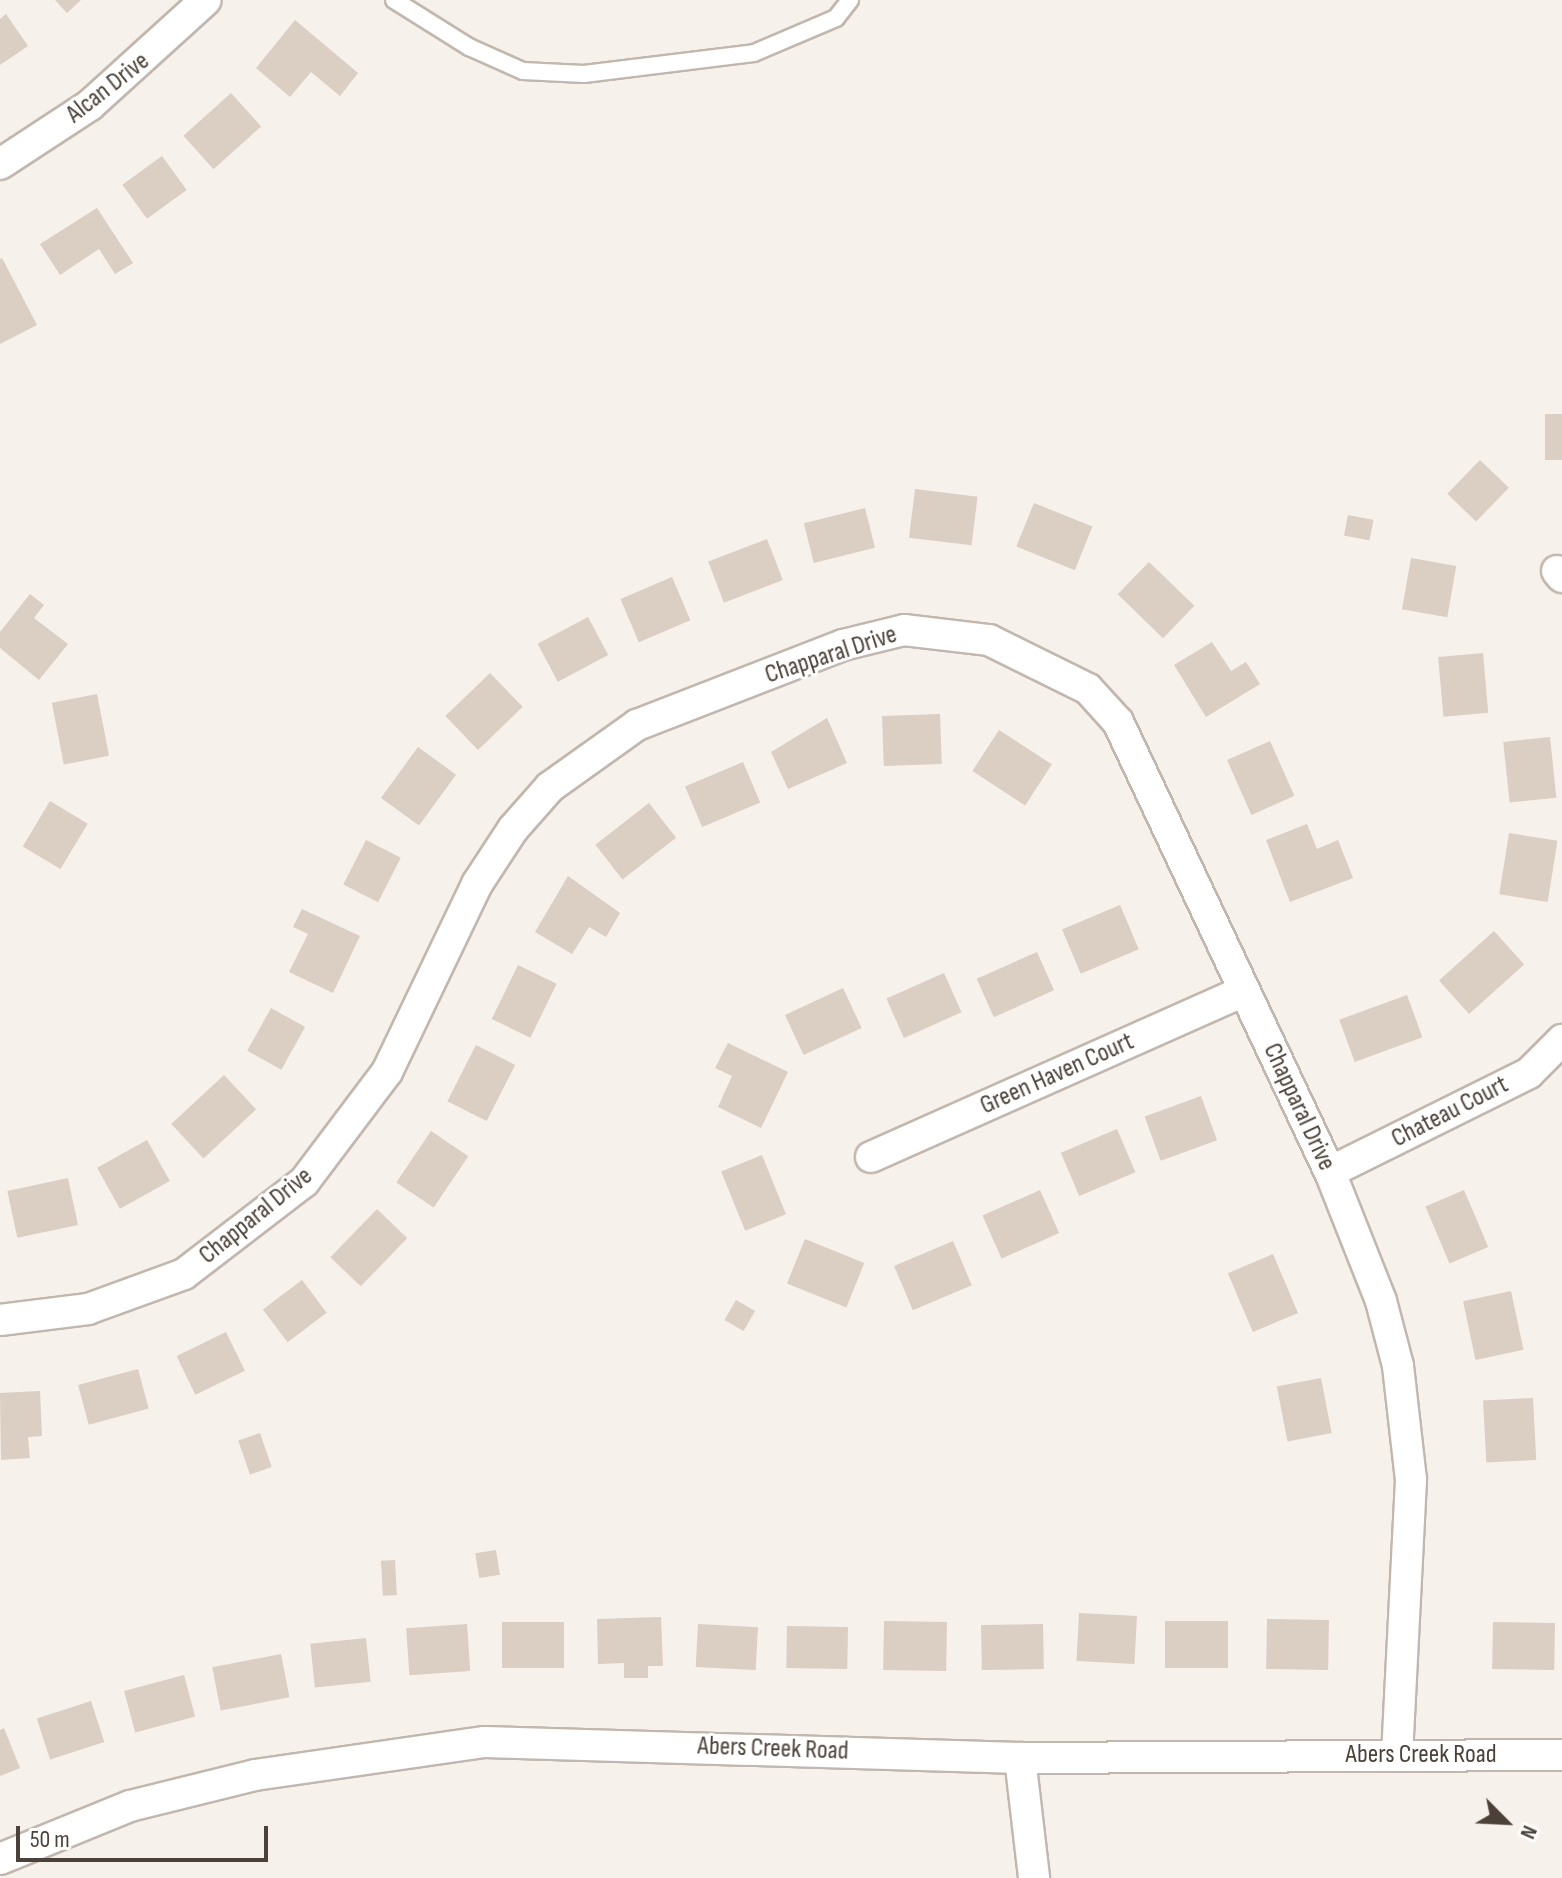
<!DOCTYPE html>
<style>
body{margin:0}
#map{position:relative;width:1562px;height:1878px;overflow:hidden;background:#f6f1eb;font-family:"Sofia Sans Condensed",sans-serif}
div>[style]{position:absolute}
.building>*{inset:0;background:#dbcec3;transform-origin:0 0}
.roads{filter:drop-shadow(2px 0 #c2b7ad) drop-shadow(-2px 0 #c2b7ad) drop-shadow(0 2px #c2b7ad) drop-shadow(0 -2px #c2b7ad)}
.service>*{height:16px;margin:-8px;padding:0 8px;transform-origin:8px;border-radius:8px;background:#fff}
.minor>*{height:30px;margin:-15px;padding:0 15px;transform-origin:15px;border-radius:15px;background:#fff}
span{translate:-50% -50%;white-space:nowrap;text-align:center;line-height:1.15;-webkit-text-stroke:6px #fff;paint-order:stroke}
.street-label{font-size:26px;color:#4b4138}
.north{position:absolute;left:1466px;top:1782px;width:80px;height:80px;-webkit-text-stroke:6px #fff;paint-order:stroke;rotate:114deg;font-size:22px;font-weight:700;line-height:32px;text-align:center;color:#4b4138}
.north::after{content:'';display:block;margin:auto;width:28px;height:36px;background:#4b4138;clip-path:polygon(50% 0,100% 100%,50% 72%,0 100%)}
.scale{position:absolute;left:16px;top:1826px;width:252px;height:36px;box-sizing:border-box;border:4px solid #4b4138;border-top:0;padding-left:10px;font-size:24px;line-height:28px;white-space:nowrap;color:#4b4138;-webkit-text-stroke:6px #fff;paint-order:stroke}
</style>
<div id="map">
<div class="building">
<div style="clip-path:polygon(55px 0,81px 0,67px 13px)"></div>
<div style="clip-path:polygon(6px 14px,28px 46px,0 65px,0 19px)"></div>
<div style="clip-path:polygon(295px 20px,358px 73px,340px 96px,311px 72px,290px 97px,256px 68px)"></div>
<div style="left:231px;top:93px;width:45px;height:64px;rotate:48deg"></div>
<div style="left:162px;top:156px;width:42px;height:49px;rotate:54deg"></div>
<div style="clip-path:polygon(97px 208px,133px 263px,115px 274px,99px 249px,60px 275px,40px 244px)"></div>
<div style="clip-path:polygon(2px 258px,37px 325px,0 344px,0 259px)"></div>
<div style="left:1545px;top:414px;width:17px;height:46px"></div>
<div style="left:1480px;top:460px;width:40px;height:47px;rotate:44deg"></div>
<div style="left:915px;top:489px;width:63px;height:49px;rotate:7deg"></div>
<div style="left:1034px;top:503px;width:63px;height:47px;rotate:22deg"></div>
<div style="left:865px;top:508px;width:41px;height:63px;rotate:76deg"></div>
<div style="left:1348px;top:515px;width:26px;height:21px;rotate:11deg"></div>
<div style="left:767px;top:539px;width:44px;height:63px;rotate:69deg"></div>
<div style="left:1411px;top:558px;width:46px;height:52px;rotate:10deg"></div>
<div style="left:1149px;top:562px;width:63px;height:45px;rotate:44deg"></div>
<div style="left:672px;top:577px;width:47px;height:56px;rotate:67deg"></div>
<div style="clip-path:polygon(30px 594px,44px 605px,34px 618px,68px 644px,39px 680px,0 648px,0 632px)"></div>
<div style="left:588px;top:617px;width:43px;height:57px;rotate:62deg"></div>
<div style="clip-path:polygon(1212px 642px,1231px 671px,1246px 662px,1260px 684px,1206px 717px,1174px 665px)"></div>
<div style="left:1483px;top:653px;width:60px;height:45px;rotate:85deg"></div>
<div style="left:490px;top:673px;width:47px;height:62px;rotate:46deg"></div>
<div style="left:97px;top:694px;width:63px;height:46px;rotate:79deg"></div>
<div style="left:940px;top:714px;width:50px;height:58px;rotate:88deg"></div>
<div style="clip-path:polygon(827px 718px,847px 763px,788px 789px,771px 752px)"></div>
<div style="left:999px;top:730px;width:63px;height:49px;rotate:33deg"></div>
<div style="left:1550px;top:737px;width:61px;height:47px;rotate:84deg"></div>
<div style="left:1270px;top:741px;width:60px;height:47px;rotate:66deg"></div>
<div style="left:418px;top:747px;width:47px;height:63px;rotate:36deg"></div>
<div style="left:743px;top:762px;width:44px;height:63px;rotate:67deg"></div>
<div style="left:50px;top:801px;width:44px;height:53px;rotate:31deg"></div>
<div style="left:649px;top:803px;width:44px;height:68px;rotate:52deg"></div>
<div style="clip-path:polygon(1307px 824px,1317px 849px,1338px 840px,1353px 878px,1290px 902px,1266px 840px)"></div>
<div style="left:1509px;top:833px;width:49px;height:62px;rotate:9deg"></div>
<div style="left:366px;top:840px;width:39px;height:50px;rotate:27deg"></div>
<div style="clip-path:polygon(568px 876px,620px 913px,606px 937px,589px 927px,572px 954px,535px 932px)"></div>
<div style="left:1120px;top:905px;width:48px;height:63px;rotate:67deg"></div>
<div style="clip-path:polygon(302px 909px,360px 936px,333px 993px,289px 972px,308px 934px,293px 927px)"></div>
<div style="left:1494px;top:931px;width:45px;height:74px;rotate:48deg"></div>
<div style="left:1037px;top:952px;width:42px;height:66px;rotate:66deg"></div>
<div style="left:518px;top:965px;width:43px;height:60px;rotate:26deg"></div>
<div style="left:944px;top:973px;width:43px;height:63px;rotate:66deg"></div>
<div style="left:843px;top:988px;width:44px;height:64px;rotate:65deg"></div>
<div style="left:1407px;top:995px;width:45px;height:72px;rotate:70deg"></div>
<div style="left:271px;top:1008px;width:39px;height:49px;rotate:29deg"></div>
<div style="clip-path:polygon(728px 1043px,788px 1072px,761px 1128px,718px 1107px,732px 1076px,715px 1068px)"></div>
<div style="left:476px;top:1045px;width:44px;height:63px;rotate:27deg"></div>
<div style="left:224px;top:1075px;width:47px;height:72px;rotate:47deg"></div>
<div style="left:1201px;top:1096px;width:47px;height:60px;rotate:70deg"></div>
<div style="left:1117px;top:1129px;width:47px;height:61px;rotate:67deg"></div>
<div style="left:431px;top:1131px;width:45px;height:62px;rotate:34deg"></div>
<div style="left:147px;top:1140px;width:47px;height:57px;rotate:61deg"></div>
<div style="left:762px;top:1155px;width:64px;height:44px;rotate:68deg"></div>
<div style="left:68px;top:1178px;width:48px;height:62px;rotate:78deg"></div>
<div style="left:1040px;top:1190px;width:47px;height:63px;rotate:66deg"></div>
<div style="left:1464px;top:1190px;width:62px;height:42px;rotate:67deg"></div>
<div style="left:377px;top:1209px;width:42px;height:67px;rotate:44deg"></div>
<div style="left:805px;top:1239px;width:64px;height:48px;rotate:22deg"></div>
<div style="left:953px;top:1241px;width:48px;height:64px;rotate:67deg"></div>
<div style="left:1273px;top:1254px;width:64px;height:49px;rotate:67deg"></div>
<div style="left:302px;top:1280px;width:41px;height:49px;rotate:53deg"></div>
<div style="left:1511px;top:1291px;width:60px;height:49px;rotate:78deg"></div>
<div style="left:736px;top:1300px;width:22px;height:23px;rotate:30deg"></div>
<div style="left:226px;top:1332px;width:43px;height:55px;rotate:64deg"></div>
<div style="left:138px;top:1369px;width:41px;height:62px;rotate:75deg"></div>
<div style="left:1321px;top:1378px;width:56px;height:45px;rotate:79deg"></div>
<div style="clip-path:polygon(40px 1391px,42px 1436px,28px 1437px,30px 1458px,1px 1460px,0 1393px)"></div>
<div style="left:1533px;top:1398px;width:62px;height:50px;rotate:87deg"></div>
<div style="left:260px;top:1433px;width:36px;height:23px;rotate:71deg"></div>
<div style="left:496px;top:1550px;width:25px;height:21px;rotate:81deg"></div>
<div style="left:395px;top:1560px;width:35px;height:14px;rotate:87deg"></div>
<div style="left:1079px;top:1613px;width:58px;height:48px;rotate:3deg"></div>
<div style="clip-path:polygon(661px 1617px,663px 1666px,648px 1666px,648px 1678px,624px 1678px,624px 1663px,598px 1664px,597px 1619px)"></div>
<div style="left:1267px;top:1619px;width:62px;height:50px;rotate:1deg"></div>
<div style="left:884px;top:1621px;width:63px;height:49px;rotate:1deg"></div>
<div style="left:1165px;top:1621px;width:63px;height:47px"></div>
<div style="left:502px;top:1622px;width:62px;height:46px"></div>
<div style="left:1493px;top:1622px;width:62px;height:47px;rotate:1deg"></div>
<div style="left:467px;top:1624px;width:47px;height:61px;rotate:86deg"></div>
<div style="left:698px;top:1624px;width:60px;height:43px;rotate:3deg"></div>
<div style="left:1043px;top:1624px;width:45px;height:62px;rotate:89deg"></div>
<div style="left:787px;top:1626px;width:61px;height:42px;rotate:1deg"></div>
<div style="left:366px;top:1638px;width:44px;height:56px;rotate:84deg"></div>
<div style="left:281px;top:1654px;width:44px;height:70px;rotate:79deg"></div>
<div style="left:184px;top:1675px;width:43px;height:62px;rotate:75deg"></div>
<div style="left:91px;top:1701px;width:43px;height:57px;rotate:72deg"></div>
<div style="clip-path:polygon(4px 1728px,20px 1768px,0 1776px,0 1730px)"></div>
</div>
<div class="roads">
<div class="service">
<div style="left:394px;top:0;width:89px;rotate:32.1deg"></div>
<div style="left:469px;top:47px;width:59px;rotate:24deg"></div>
<div style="left:523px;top:71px;width:61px;rotate:2.8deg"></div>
<div style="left:584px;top:74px;width:171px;rotate:-7deg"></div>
<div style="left:754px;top:53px;width:89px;rotate:-23.1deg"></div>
<div style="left:836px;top:18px;width:23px;rotate:-52deg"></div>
</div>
<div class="minor">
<div style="left:0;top:164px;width:108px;rotate:-33.2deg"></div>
<div style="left:90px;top:105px;width:156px;rotate:-42.2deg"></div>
<div style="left:1557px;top:571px;width:8px;rotate:50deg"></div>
<div style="left:871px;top:1157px;width:408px;rotate:-24deg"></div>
<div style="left:1330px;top:1172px;width:222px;rotate:-26.4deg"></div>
<div style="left:1529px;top:1073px;width:47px;rotate:-45deg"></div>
<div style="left:0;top:1320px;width:89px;rotate:-7.1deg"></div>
<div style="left:88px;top:1309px;width:102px;rotate:-20deg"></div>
<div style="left:184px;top:1274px;width:151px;rotate:-37.5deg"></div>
<div style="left:304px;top:1182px;width:138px;rotate:-53deg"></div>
<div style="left:387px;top:1072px;width:208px;rotate:-64.4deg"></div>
<div style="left:477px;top:884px;width:66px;rotate:-56.8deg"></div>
<div style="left:513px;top:829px;width:56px;rotate:-48.6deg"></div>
<div style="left:550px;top:787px;width:107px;rotate:-35.5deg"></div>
<div style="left:637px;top:725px;width:221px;rotate:-21.2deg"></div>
<div style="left:843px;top:645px;width:63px;rotate:-13.8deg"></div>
<div style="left:904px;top:630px;width:86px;rotate:6.7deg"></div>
<div style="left:989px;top:640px;width:110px;rotate:26.3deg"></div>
<div style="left:1088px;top:689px;width:45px;rotate:47.7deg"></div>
<div style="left:1118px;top:722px;width:497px;rotate:64.8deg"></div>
<div style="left:1330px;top:1172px;width:139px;rotate:68.4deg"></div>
<div style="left:1381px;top:1301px;width:67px;rotate:75.3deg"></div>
<div style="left:1398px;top:1366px;width:115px;rotate:83.5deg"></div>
<div style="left:1411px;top:1480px;width:274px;rotate:92.9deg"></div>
<div style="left:1020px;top:1758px;width:121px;rotate:83.3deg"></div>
<div style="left:0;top:1859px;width:140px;rotate:-22.2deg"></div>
<div style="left:130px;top:1806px;width:129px;rotate:-13.9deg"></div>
<div style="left:255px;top:1775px;width:232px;rotate:-8.2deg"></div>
<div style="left:485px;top:1742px;width:535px;rotate:1.71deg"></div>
<div style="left:1020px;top:1758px;width:542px;rotate:-0.32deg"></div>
</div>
</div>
<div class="street-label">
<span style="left:108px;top:88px;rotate:-38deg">Alcan Drive</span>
<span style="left:831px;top:655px;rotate:-18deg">Chapparal Drive</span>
<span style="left:1057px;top:1074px;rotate:-24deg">Green Haven Court</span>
<span style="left:1299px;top:1107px;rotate:65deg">Chapparal Drive</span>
<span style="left:1450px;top:1112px;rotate:-27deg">Chateau Court</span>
<span style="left:256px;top:1216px;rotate:-39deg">Chapparal Drive</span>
<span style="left:773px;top:1749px;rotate:2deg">Abers Creek Road</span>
<span style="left:1421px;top:1755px">Abers Creek Road</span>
</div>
<div class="north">N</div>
<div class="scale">50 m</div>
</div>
